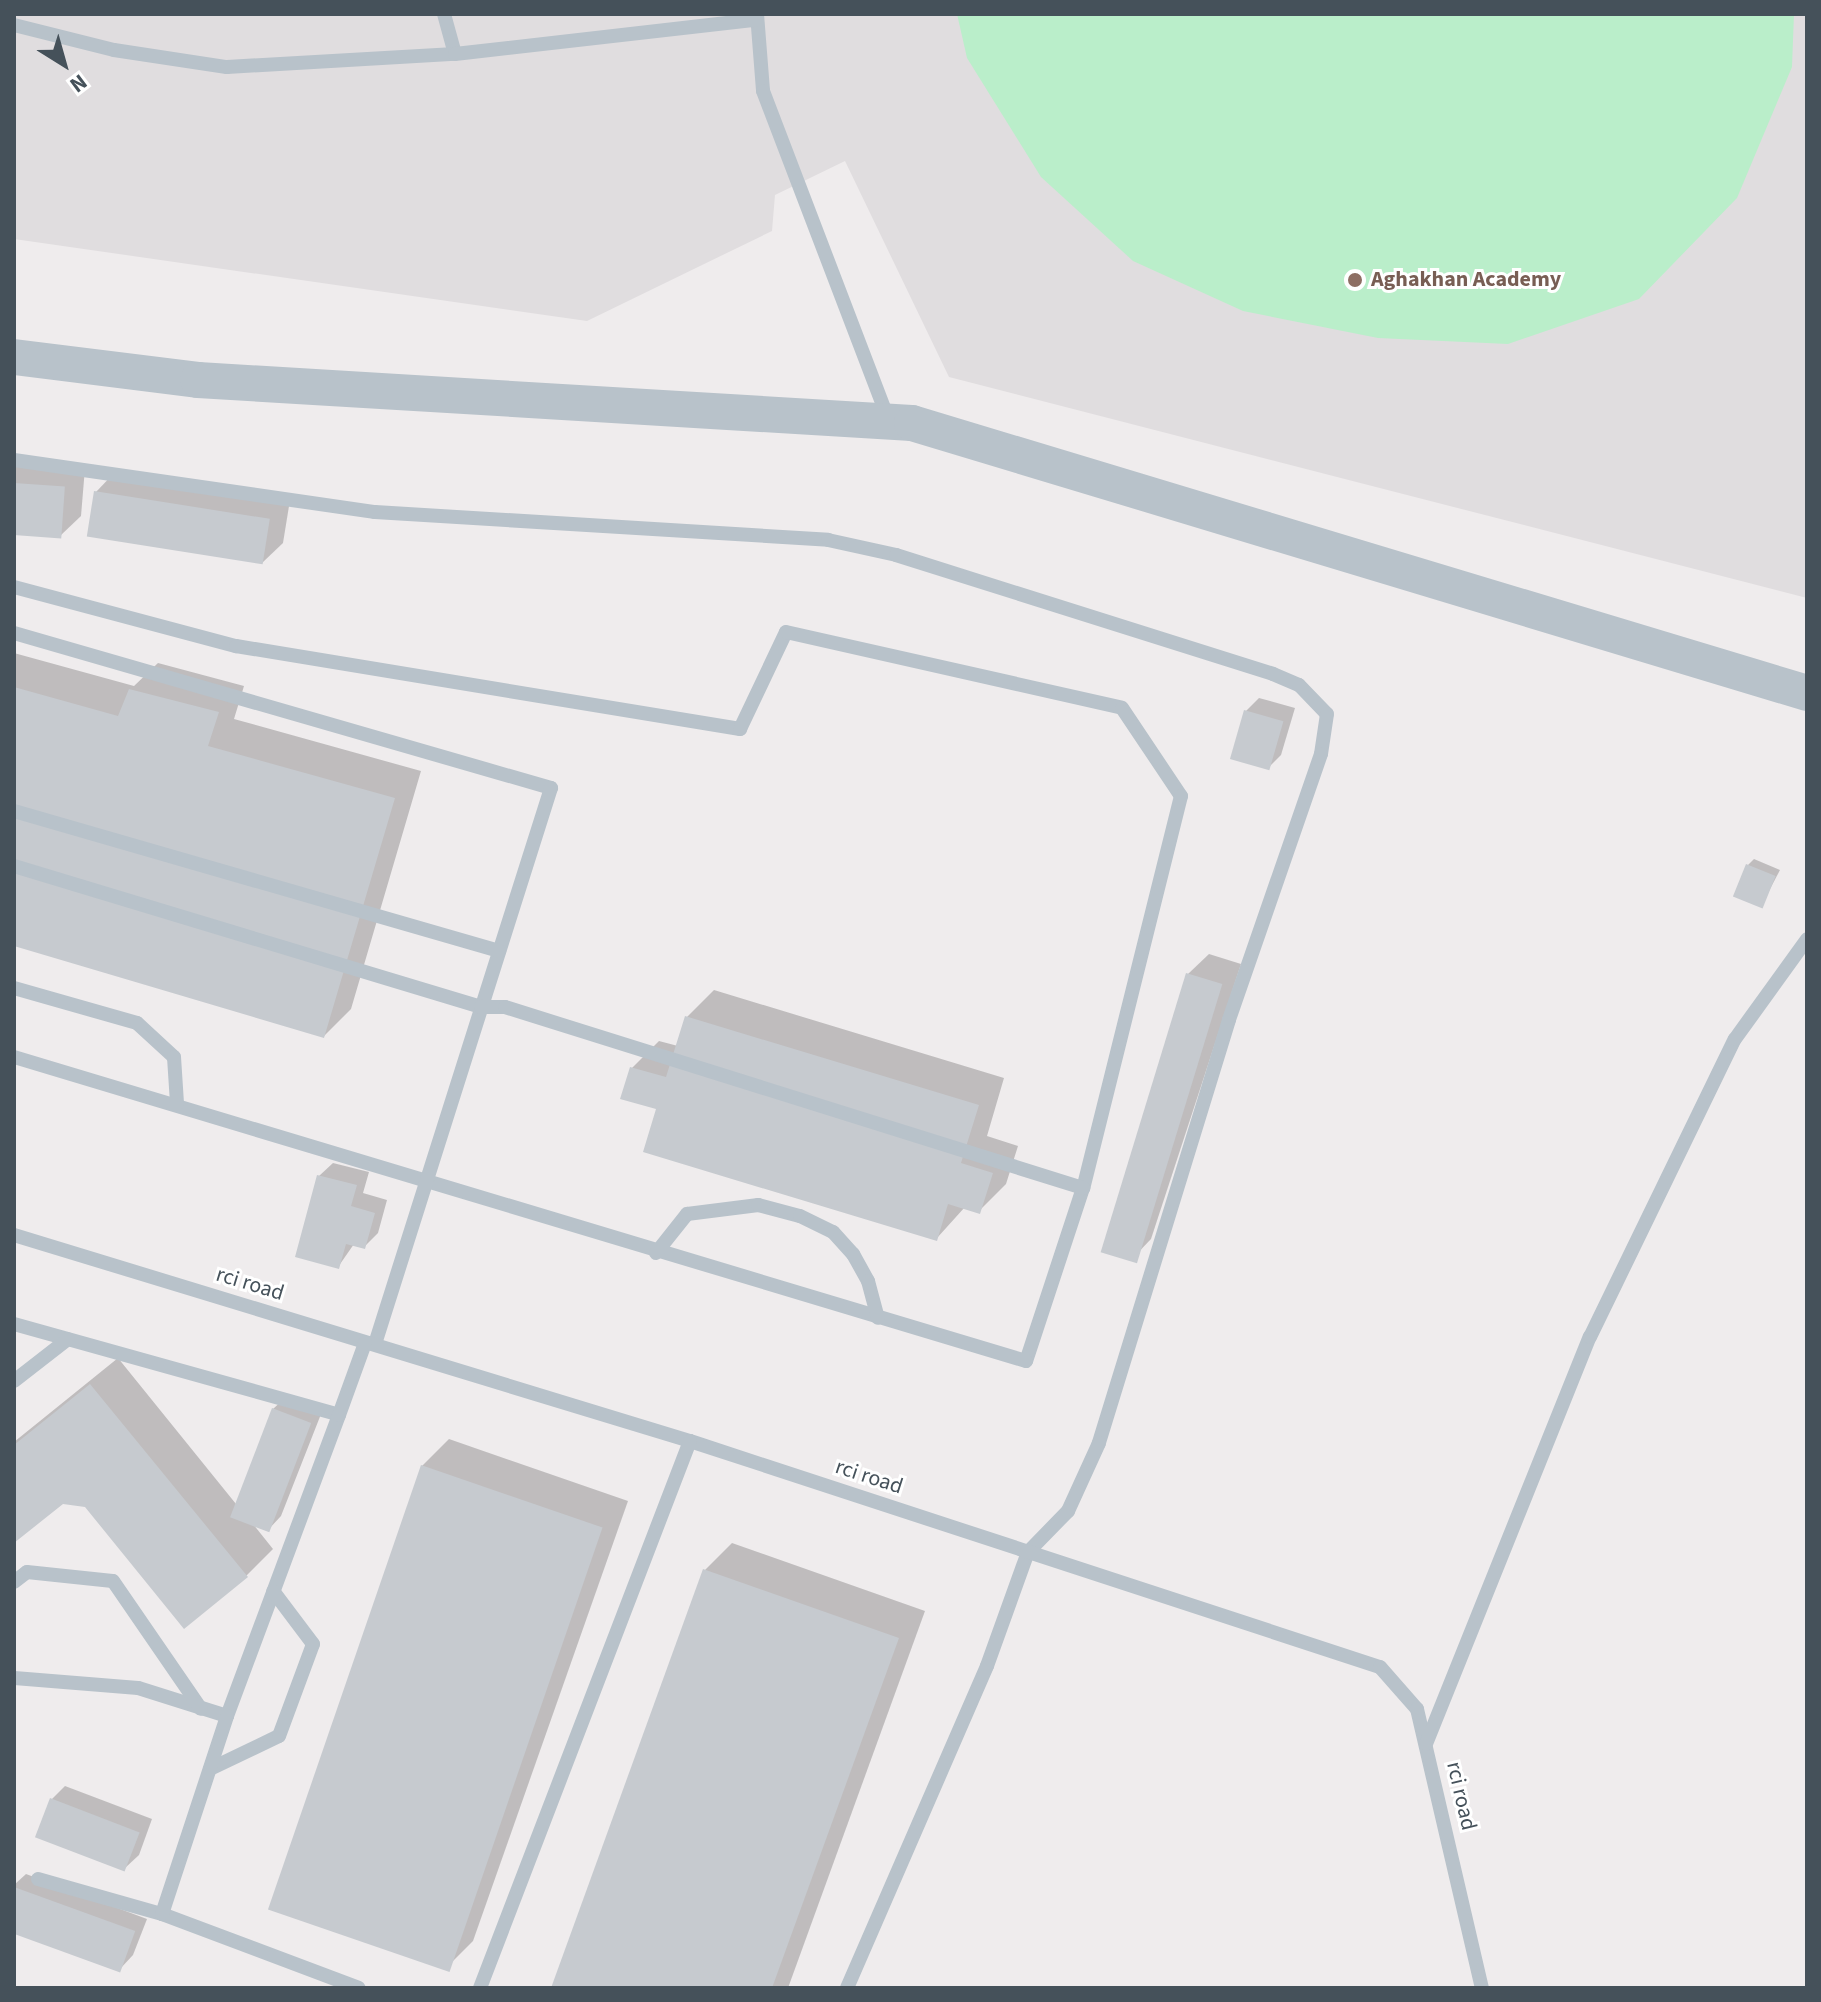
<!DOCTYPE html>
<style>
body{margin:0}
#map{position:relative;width:1821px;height:2002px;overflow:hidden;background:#efeced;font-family:"Source Sans 3",sans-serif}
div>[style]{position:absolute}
.education>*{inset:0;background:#e0dddf}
.green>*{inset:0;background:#baeeca}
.shadow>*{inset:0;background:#0003}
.building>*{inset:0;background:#c6cacf;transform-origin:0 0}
.service>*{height:14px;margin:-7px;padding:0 7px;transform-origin:7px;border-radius:7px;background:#b8c2ca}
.tertiary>*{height:36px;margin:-18px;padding:0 18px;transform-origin:18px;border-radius:18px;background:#b8c2ca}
.dots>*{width:22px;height:22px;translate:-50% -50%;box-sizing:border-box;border:4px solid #fff;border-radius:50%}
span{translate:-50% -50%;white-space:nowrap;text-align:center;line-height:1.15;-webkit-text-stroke:6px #fff;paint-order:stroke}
.education-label{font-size:22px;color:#785e54;font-weight:700}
.left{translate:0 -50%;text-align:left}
.street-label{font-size:22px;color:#45515a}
.frame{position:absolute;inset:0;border:16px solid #45515a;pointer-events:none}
.north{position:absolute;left:24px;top:24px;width:80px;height:80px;-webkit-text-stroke:6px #fff;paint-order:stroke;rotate:143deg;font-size:22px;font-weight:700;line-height:32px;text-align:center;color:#45515a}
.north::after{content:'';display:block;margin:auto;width:28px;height:36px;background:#45515a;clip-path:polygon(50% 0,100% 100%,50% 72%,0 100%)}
</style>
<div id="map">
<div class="education">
<div style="clip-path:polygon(14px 14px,1807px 14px,1807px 598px,949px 377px,845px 161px,775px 195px,772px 231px,587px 321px,14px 239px)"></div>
</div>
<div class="green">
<div style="clip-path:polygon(957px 14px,1794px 14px,1792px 67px,1737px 198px,1639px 299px,1508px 344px,1378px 338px,1243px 311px,1133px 261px,1041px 177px,967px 58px)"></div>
</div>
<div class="shadow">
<div style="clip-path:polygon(14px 462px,85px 468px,81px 516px,60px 536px,14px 533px)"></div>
<div style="clip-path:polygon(116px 471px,290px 500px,283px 543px,262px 563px,96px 492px)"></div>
<div style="clip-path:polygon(14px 653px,134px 686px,158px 663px,244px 686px,234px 719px,421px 771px,351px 1009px,324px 1036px,14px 944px)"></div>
<div style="clip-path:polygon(1259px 698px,1295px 708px,1281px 755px,1268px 768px,1246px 711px)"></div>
<div style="clip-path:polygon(1754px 859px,1780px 870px,1761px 906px,1748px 865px)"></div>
<div style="clip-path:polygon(1209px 954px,1241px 964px,1151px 1239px,1131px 1260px,1188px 974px)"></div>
<div style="clip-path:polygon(714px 990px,1004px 1078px,987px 1136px,1018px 1146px,1006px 1184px,979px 1211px,965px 1207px,937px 1238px,659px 1108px,632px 1068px,659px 1041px,678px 1046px,687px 1017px)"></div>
<div style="clip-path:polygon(333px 1163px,369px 1172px,363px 1193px,387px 1200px,378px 1233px,364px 1247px,354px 1244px,338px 1267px,319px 1176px)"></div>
<div style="clip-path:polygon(118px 1358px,236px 1504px,273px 1409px,287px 1396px,323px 1409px,281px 1516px,268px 1530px,253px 1524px,273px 1549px,246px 1576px,86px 1505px,62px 1502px,14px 1540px,14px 1442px)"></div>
<div style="clip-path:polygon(449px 1439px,628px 1501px,473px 1941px,446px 1968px,422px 1466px)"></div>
<div style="clip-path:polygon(732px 1543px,925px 1611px,788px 1988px,553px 1988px,705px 1570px)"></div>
<div style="clip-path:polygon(65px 1786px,152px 1819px,139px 1855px,125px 1868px,52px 1799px)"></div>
<div style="clip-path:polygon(26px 1874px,147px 1919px,133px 1955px,120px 1969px,14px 1929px,14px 1885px)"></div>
</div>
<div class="building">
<div style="left:14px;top:483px;width:51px;height:52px;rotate:4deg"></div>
<div style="left:94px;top:491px;width:178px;height:46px;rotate:9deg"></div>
<div style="clip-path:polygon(14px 687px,118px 716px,129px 689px,219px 712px,208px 746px,395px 798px,324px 1038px,14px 946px)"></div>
<div style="left:1244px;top:710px;width:41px;height:51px;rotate:16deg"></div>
<div style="left:1746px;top:864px;width:32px;height:35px;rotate:22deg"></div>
<div style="left:1186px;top:973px;width:38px;height:292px;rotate:17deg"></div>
<div style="clip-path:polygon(685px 1016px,979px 1105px,961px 1163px,993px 1173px,980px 1214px,948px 1204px,937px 1241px,643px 1152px,656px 1109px,620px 1099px,630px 1067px,666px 1077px)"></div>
<div style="clip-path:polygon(317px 1175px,357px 1185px,351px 1206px,375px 1213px,365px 1249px,346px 1244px,339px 1269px,295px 1257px)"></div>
<div style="clip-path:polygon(90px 1384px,248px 1577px,184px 1629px,85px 1507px,63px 1504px,14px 1543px,14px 1445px)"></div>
<div style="left:272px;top:1408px;width:42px;height:117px;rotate:21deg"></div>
<div style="left:421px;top:1465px;width:192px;height:470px;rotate:19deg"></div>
<div style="clip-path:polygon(703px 1569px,899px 1638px,772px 1988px,551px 1988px)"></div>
<div style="left:50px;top:1798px;width:96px;height:42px;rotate:21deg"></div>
<div style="left:14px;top:1887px;width:129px;height:44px;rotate:20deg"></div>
</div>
<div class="service">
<div style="left:444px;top:14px;width:41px;rotate:74.6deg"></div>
<div style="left:757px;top:14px;width:77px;rotate:85.5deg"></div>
<div style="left:763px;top:91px;width:350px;rotate:69.1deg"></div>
<div style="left:14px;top:25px;width:103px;rotate:14deg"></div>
<div style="left:114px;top:50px;width:114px;rotate:8.6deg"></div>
<div style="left:227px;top:67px;width:228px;rotate:-3.3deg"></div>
<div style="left:455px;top:54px;width:302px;rotate:-6.5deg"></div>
<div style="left:14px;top:460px;width:365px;rotate:8.2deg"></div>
<div style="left:375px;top:512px;width:454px;rotate:3.5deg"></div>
<div style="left:828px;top:540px;width:70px;rotate:12.4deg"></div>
<div style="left:896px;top:555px;width:395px;rotate:17.5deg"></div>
<div style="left:1273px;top:674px;width:28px;rotate:23deg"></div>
<div style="left:1299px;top:685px;width:40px;rotate:46deg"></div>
<div style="left:1327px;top:714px;width:40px;rotate:98.5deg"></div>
<div style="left:1321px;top:754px;width:281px;rotate:109.1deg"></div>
<div style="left:1229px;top:1020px;width:443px;rotate:107.1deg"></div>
<div style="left:1099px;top:1443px;width:75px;rotate:114.5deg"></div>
<div style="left:1068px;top:1511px;width:57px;rotate:134.3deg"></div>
<div style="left:1028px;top:1552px;width:121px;rotate:109.8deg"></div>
<div style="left:987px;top:1666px;width:351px;rotate:113.5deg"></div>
<div style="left:14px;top:587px;width:230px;rotate:14.9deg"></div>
<div style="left:236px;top:646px;width:511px;rotate:9.35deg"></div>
<div style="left:740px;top:729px;width:107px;rotate:-64.6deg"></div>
<div style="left:786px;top:632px;width:344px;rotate:12.7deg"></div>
<div style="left:1122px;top:708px;width:106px;rotate:56.2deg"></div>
<div style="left:1181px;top:796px;width:404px;rotate:104deg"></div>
<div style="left:1083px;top:1188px;width:182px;rotate:108.2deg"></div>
<div style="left:1026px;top:1361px;width:1057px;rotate:-163.28deg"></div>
<div style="left:14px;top:633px;width:559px;rotate:16.1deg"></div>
<div style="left:551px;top:788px;width:583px;rotate:107.57deg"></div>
<div style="left:14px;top:811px;width:505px;rotate:16.1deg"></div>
<div style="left:14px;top:866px;width:488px;rotate:16.8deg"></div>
<div style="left:481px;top:1007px;width:24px"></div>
<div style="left:505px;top:1007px;width:606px;rotate:17.39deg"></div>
<div style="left:14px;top:988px;width:128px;rotate:15.9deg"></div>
<div style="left:137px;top:1023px;width:50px;rotate:42.6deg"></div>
<div style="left:174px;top:1057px;width:47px;rotate:86.3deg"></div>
<div style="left:14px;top:1235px;width:707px;rotate:16.95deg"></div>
<div style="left:690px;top:1441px;width:726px;rotate:18.14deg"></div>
<div style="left:1380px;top:1667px;width:56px;rotate:48.6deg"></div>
<div style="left:1417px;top:1709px;width:286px;rotate:76.9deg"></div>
<div style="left:656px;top:1253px;width:50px;rotate:-51.5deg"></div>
<div style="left:687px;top:1214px;width:72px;rotate:-7.2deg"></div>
<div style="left:758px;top:1205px;width:43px;rotate:14.7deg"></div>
<div style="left:800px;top:1216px;width:37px;rotate:26deg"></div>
<div style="left:833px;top:1232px;width:30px;rotate:48deg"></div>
<div style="left:853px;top:1254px;width:31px;rotate:61deg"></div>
<div style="left:868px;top:1281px;width:38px;rotate:75deg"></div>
<div style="left:14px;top:1324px;width:337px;rotate:15.6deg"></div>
<div style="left:339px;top:1415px;width:321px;rotate:110.4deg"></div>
<div style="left:227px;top:1716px;width:93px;rotate:-162.5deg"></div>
<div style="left:138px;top:1688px;width:124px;rotate:-175.4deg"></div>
<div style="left:14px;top:1381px;width:68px;rotate:-37.9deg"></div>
<div style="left:339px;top:1415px;width:77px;rotate:-70.1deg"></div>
<div style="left:14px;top:1582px;width:16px;rotate:-38deg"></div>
<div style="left:27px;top:1572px;width:86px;rotate:6deg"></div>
<div style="left:113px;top:1581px;width:155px;rotate:55.5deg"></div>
<div style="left:1426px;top:1744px;width:439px;rotate:-68.1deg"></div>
<div style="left:1590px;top:1337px;width:331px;rotate:-64.1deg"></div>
<div style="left:1735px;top:1039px;width:123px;rotate:-54.2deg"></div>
<div style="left:210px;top:1769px;width:76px;rotate:-25.6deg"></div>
<div style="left:279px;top:1736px;width:98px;rotate:-69.7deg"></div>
<div style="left:313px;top:1644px;width:66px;rotate:-127deg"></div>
<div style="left:38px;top:1879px;width:129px;rotate:15.8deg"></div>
<div style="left:162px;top:1914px;width:210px;rotate:20.6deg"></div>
<div style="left:162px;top:1914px;width:208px;rotate:-71.8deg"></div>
<div style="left:480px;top:1988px;width:586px;rotate:-69deg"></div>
</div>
<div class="tertiary">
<div style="left:14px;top:357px;width:185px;rotate:7.1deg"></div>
<div style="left:198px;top:380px;width:715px;rotate:3.45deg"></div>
<div style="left:912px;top:423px;width:935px;rotate:16.79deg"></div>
</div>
<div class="dots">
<div style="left:1355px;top:280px;background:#8d6e63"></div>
</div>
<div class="education-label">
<span class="left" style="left:1371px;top:280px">Aghakhan Academy</span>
</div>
<div class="street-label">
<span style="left:250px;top:1284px;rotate:17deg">rci road</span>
<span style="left:869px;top:1477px;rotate:18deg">rci road</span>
<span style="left:1461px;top:1796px;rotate:77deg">rci road</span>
</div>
<div class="frame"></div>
<div class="north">N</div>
</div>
